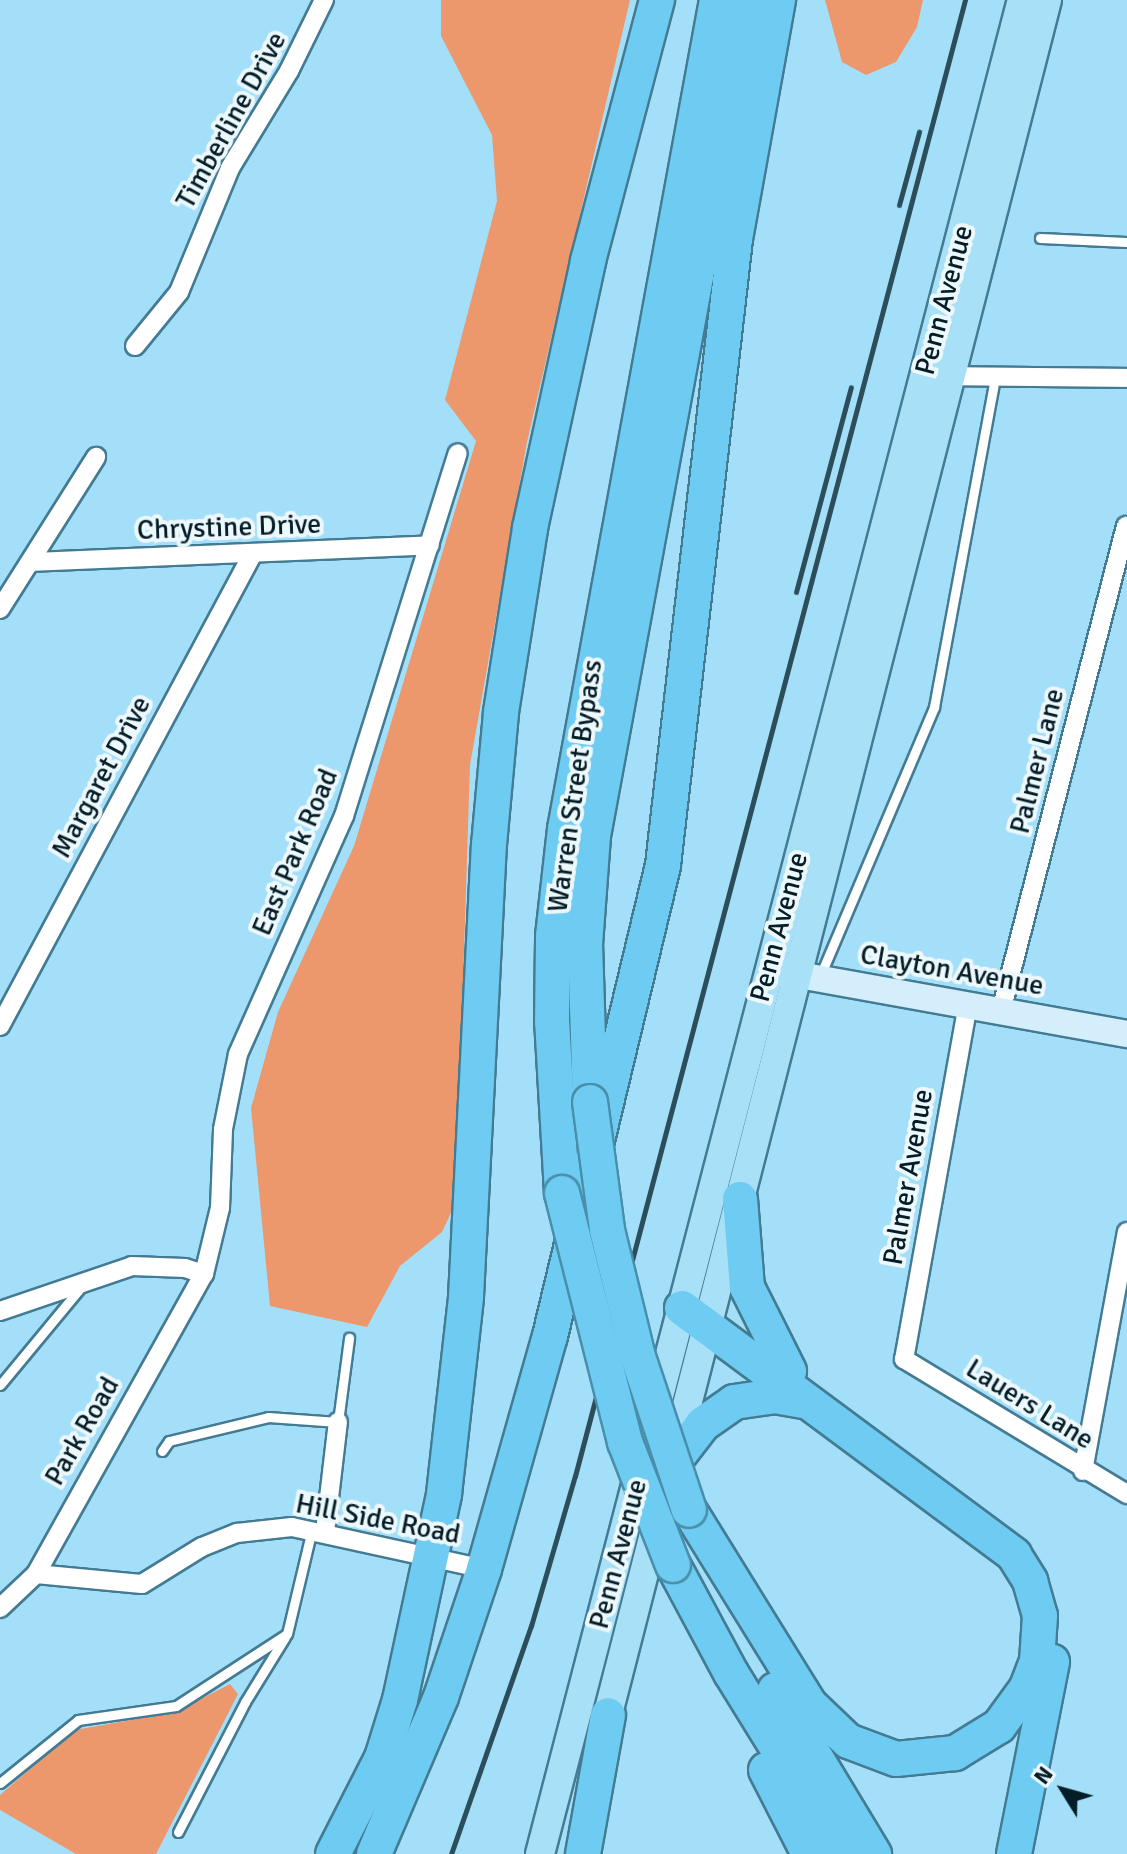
<!DOCTYPE html>
<style>
body{margin:0}
#map{position:relative;width:1127px;height:1854px;overflow:hidden;background:#a4dff9;font-family:Signika,sans-serif}
div>[style]{position:absolute}
.green>*{inset:0;background:#ed986c}
.roads{filter:drop-shadow(2px 0 #437b93) drop-shadow(-2px 0 #437b93) drop-shadow(0 2px #437b93) drop-shadow(0 -2px #437b93)}
.lane>*{height:9px;margin:-4.5px;padding:0 4.5px;transform-origin:4.5px;border-radius:4.5px;background:#fff}
.street>*{height:18px;margin:-9px;padding:0 9px;transform-origin:9px;border-radius:9px;background:#fff}
.secondary>*{height:26px;margin:-13px;padding:0 13px;transform-origin:13px;border-radius:13px;background:#d4effb}
.primary>*{height:28px;margin:-14px;padding:0 14px;transform-origin:14px;border-radius:14px;background:#a8e0f7}
.highway>*{height:34px;margin:-17px;padding:0 17px;transform-origin:17px;border-radius:17px;background:#6ecbf1}
.rail>*{height:5px;margin:-2.5px;padding:0 2.5px;transform-origin:2.5px;border-radius:2.5px;background:#2c4d5a}
.bridges{filter:drop-shadow(2px 0 #498eaa) drop-shadow(-2px 0 #498eaa) drop-shadow(0 2px #498eaa) drop-shadow(0 -2px #498eaa)}
.highway-bridge>*{height:34px;margin:-17px;padding:0 17px;transform-origin:17px;border-radius:17px;background:#6ecbf1}
span{translate:-50% -50%;white-space:nowrap;text-align:center;line-height:1.15;-webkit-text-stroke:8px #edf8fd;paint-order:stroke}
.street-label{font-size:28px;color:#051d26}
.north{position:absolute;left:1023px;top:1750px;width:80px;height:80px;-webkit-text-stroke:6px #edf8fd;paint-order:stroke;rotate:307deg;font-size:22px;font-weight:700;line-height:32px;text-align:center;color:#051d26}
.north::after{content:'';display:block;margin:auto;width:28px;height:36px;background:#051d26;clip-path:polygon(50% 0,100% 100%,50% 72%,0 100%)}
</style>
<div id="map">
<div class="green">
<div style="clip-path:polygon(441px 0,630px 0,527px 442px,470px 765px,456px 1202px,442px 1232px,400px 1266px,367px 1327px,270px 1306px,251px 1108px,278px 1012px,354px 846px,476px 441px,445px 400px,497px 201px,492px 135px,441px 36px)"></div>
<div style="clip-path:polygon(825px 0,923px 0,917px 27px,896px 62px,866px 75px,842px 62px)"></div>
<div style="clip-path:polygon(230px 1684px,238px 1694px,156px 1854px,76px 1854px,0 1810px,0 1795px,75px 1730px,176px 1712px)"></div>
</div>
<div class="roads">
<div class="lane">
<div style="left:1040px;top:238px;width:87px;rotate:2.6deg"></div>
<div style="left:820px;top:976px;width:292px;rotate:-67deg"></div>
<div style="left:934px;top:707px;width:336px;rotate:-79.5deg"></div>
<div style="left:0;top:1385px;width:127px;rotate:-50.4deg"></div>
<div style="left:162px;top:1451px;width:12px;rotate:-55deg"></div>
<div style="left:169px;top:1441px;width:102px;rotate:-13.6deg"></div>
<div style="left:268px;top:1417px;width:70px;rotate:4.1deg"></div>
<div style="left:338px;top:1422px;width:85px;rotate:-82.5deg"></div>
<div style="left:0;top:1783px;width:100px;rotate:-38.9deg"></div>
<div style="left:78px;top:1720px;width:99px;rotate:-8.1deg"></div>
<div style="left:176px;top:1706px;width:132px;rotate:-33deg"></div>
<div style="left:287px;top:1634px;width:108px;rotate:-76.6deg"></div>
<div style="left:178px;top:1832px;width:146px;rotate:-62.7deg"></div>
<div style="left:245px;top:1702px;width:76px;rotate:-58.4deg"></div>
</div>
<div class="street">
<div style="left:135px;top:346px;width:70px;rotate:-50.8deg"></div>
<div style="left:179px;top:292px;width:134px;rotate:-67.6deg"></div>
<div style="left:230px;top:168px;width:114px;rotate:-58.7deg"></div>
<div style="left:289px;top:71px;width:79px;rotate:-63.8deg"></div>
<div style="left:943px;top:376px;width:184px;rotate:0.6deg"></div>
<div style="left:31px;top:562px;width:399px;rotate:-2.4deg"></div>
<div style="left:0;top:609px;width:180px;rotate:-57.7deg"></div>
<div style="left:968px;top:1004px;width:361px;rotate:100.2deg"></div>
<div style="left:904px;top:1359px;width:261px;rotate:31.2deg"></div>
<div style="left:1001px;top:1011px;width:501px;rotate:-75.55deg"></div>
<div style="left:0;top:1026px;width:534px;rotate:-61.85deg"></div>
<div style="left:0;top:1311px;width:139px;rotate:-18.8deg"></div>
<div style="left:132px;top:1266px;width:53px;rotate:2.2deg"></div>
<div style="left:185px;top:1268px;width:20px;rotate:18deg"></div>
<div style="left:1083px;top:1471px;width:243px;rotate:-79.6deg"></div>
<div style="left:325px;top:1532px;width:111px;rotate:-83.3deg"></div>
<div style="left:36px;top:1574px;width:106px;rotate:5.4deg"></div>
<div style="left:142px;top:1584px;width:70px;rotate:-31.7deg"></div>
<div style="left:202px;top:1547px;width:38px;rotate:-22deg"></div>
<div style="left:237px;top:1533px;width:55px;rotate:-6.2deg"></div>
<div style="left:292px;top:1527px;width:197px;rotate:12.3deg"></div>
<div style="left:0;top:1608px;width:50px;rotate:-43.4deg"></div>
<div style="left:36px;top:1574px;width:344px;rotate:-60.8deg"></div>
<div style="left:204px;top:1274px;width:68px;rotate:-76.4deg"></div>
<div style="left:220px;top:1208px;width:79px;rotate:-87.8deg"></div>
<div style="left:223px;top:1129px;width:76px;rotate:-78.7deg"></div>
<div style="left:238px;top:1054px;width:261px;rotate:-66deg"></div>
<div style="left:344px;top:816px;width:380px;rotate:-72.6deg"></div>
</div>
<div class="secondary">
<div style="left:777px;top:971px;width:356px;rotate:10.2deg"></div>
</div>
<div class="primary">
<div style="left:603px;top:1733px;width:1789px;rotate:-75.63deg"></div>
<div style="left:540px;top:1854px;width:1916px;rotate:-75.43deg"></div>
</div>
<div class="highway">
<div style="left:590px;top:1102px;width:157px;rotate:-91.8deg"></div>
<div style="left:585px;top:945px;width:109px;rotate:-85.8deg"></div>
<div style="left:593px;top:836px;width:850px;rotate:-79.56deg"></div>
<div style="left:562px;top:1193px;width:171px;rotate:-93.3deg"></div>
<div style="left:552px;top:1022px;width:86px;rotate:-89.3deg"></div>
<div style="left:553px;top:936px;width:108px;rotate:-83.6deg"></div>
<div style="left:565px;top:829px;width:843px;rotate:-79.61deg"></div>
<div style="left:740px;top:1199px;width:88px;rotate:85.5deg"></div>
<div style="left:747px;top:1287px;width:94px;rotate:63.4deg"></div>
<div style="left:682px;top:1308px;width:414px;rotate:36.6deg"></div>
<div style="left:1014px;top:1555px;width:31px;rotate:58deg"></div>
<div style="left:1030px;top:1581px;width:36px;rotate:74deg"></div>
<div style="left:1040px;top:1616px;width:45px;rotate:93.8deg"></div>
<div style="left:1037px;top:1661px;width:30px;rotate:111deg"></div>
<div style="left:1026px;top:1689px;width:46px;rotate:126.1deg"></div>
<div style="left:999px;top:1726px;width:52px;rotate:148.5deg"></div>
<div style="left:955px;top:1753px;width:59px;rotate:174.2deg"></div>
<div style="left:896px;top:1759px;width:51px;rotate:-159.4deg"></div>
<div style="left:848px;top:1741px;width:52px;rotate:-136.5deg"></div>
<div style="left:810px;top:1705px;width:229px;rotate:-121.8deg"></div>
<div style="left:673px;top:1463px;width:49px;rotate:-52.4deg"></div>
<div style="left:703px;top:1424px;width:38px;rotate:-35deg"></div>
<div style="left:734px;top:1402px;width:41px;rotate:-8.3deg"></div>
<div style="left:775px;top:1396px;width:27px;rotate:10deg"></div>
<div style="left:673px;top:1565px;width:123px;rotate:61.8deg"></div>
<div style="left:731px;top:1673px;width:213px;rotate:58.3deg"></div>
<div style="left:775px;top:1690px;width:192px;rotate:58.9deg"></div>
<div style="left:766px;top:1770px;width:94px;rotate:62.9deg"></div>
<div style="left:333px;top:1854px;width:108px;rotate:-63deg"></div>
<div style="left:382px;top:1758px;width:61px;rotate:-72.8deg"></div>
<div style="left:400px;top:1700px;width:211px;rotate:-77.9deg"></div>
<div style="left:444px;top:1494px;width:198px;rotate:-83.6deg"></div>
<div style="left:466px;top:1297px;width:453px;rotate:-87.1deg"></div>
<div style="left:489px;top:845px;width:134px;rotate:-84.8deg"></div>
<div style="left:501px;top:712px;width:186px;rotate:-81deg"></div>
<div style="left:530px;top:528px;width:273px;rotate:-77.7deg"></div>
<div style="left:588px;top:261px;width:270px;rotate:-75.2deg"></div>
<div style="left:374px;top:1854px;width:171px;rotate:-66.9deg"></div>
<div style="left:441px;top:1697px;width:135px;rotate:-71.4deg"></div>
<div style="left:484px;top:1569px;width:242px;rotate:-74.2deg"></div>
<div style="left:550px;top:1336px;width:484px;rotate:-76.5deg"></div>
<div style="left:663px;top:865px;width:630px;rotate:-83.44deg"></div>
<div style="left:735px;top:239px;width:243px;rotate:-79.8deg"></div>
<div style="left:583px;top:1854px;width:141px;rotate:-79.8deg"></div>
<div style="left:1014px;top:1854px;width:196px;rotate:-78.8deg"></div>
</div>
</div>
<div class="rail">
<div style="left:899px;top:205px;width:76px;rotate:-74.7deg"></div>
<div style="left:796px;top:592px;width:212px;rotate:-75deg"></div>
<div style="left:451px;top:1854px;width:242px;rotate:-70.7deg"></div>
<div style="left:531px;top:1626px;width:156px;rotate:-73.7deg"></div>
<div style="left:575px;top:1476px;width:1527px;rotate:-75.2deg"></div>
</div>
<div class="bridges">
<div class="highway-bridge">
<div style="left:590px;top:1102px;width:129px;rotate:82.4deg"></div>
<div style="left:607px;top:1230px;width:131px;rotate:76.3deg"></div>
<div style="left:638px;top:1357px;width:161px;rotate:71.6deg"></div>
<div style="left:562px;top:1193px;width:257px;rotate:75.8deg"></div>
<div style="left:625px;top:1442px;width:132px;rotate:68.7deg"></div>
</div>
</div>
<div class="street-label">
<span style="left:231px;top:120px;rotate:-61deg">Timberline Drive</span>
<span style="left:944px;top:300px;rotate:-75deg">Penn Avenue</span>
<span style="left:229px;top:527px;rotate:-2deg">Chrystine Drive</span>
<span style="left:1037px;top:761px;rotate:-76deg">Palmer Lane</span>
<span style="left:101px;top:777px;rotate:-62deg">Margaret Drive</span>
<span style="left:575px;top:786px;rotate:-82deg">Warren Street Bypass</span>
<span style="left:295px;top:852px;rotate:-67deg">East Park Road</span>
<span style="left:779px;top:927px;rotate:-75deg">Penn Avenue</span>
<span style="left:952px;top:970px;rotate:10deg">Clayton Avenue</span>
<span style="left:908px;top:1177px;rotate:-80deg">Palmer Avenue</span>
<span style="left:1030px;top:1404px;rotate:32deg">Lauers Lane</span>
<span style="left:82px;top:1431px;rotate:-60deg">Park Road</span>
<span style="left:378px;top:1519px;rotate:11deg">Hill Side Road</span>
<span style="left:618px;top:1554px;rotate:-75deg">Penn Avenue</span>
</div>
<div class="north">N</div>
</div>
